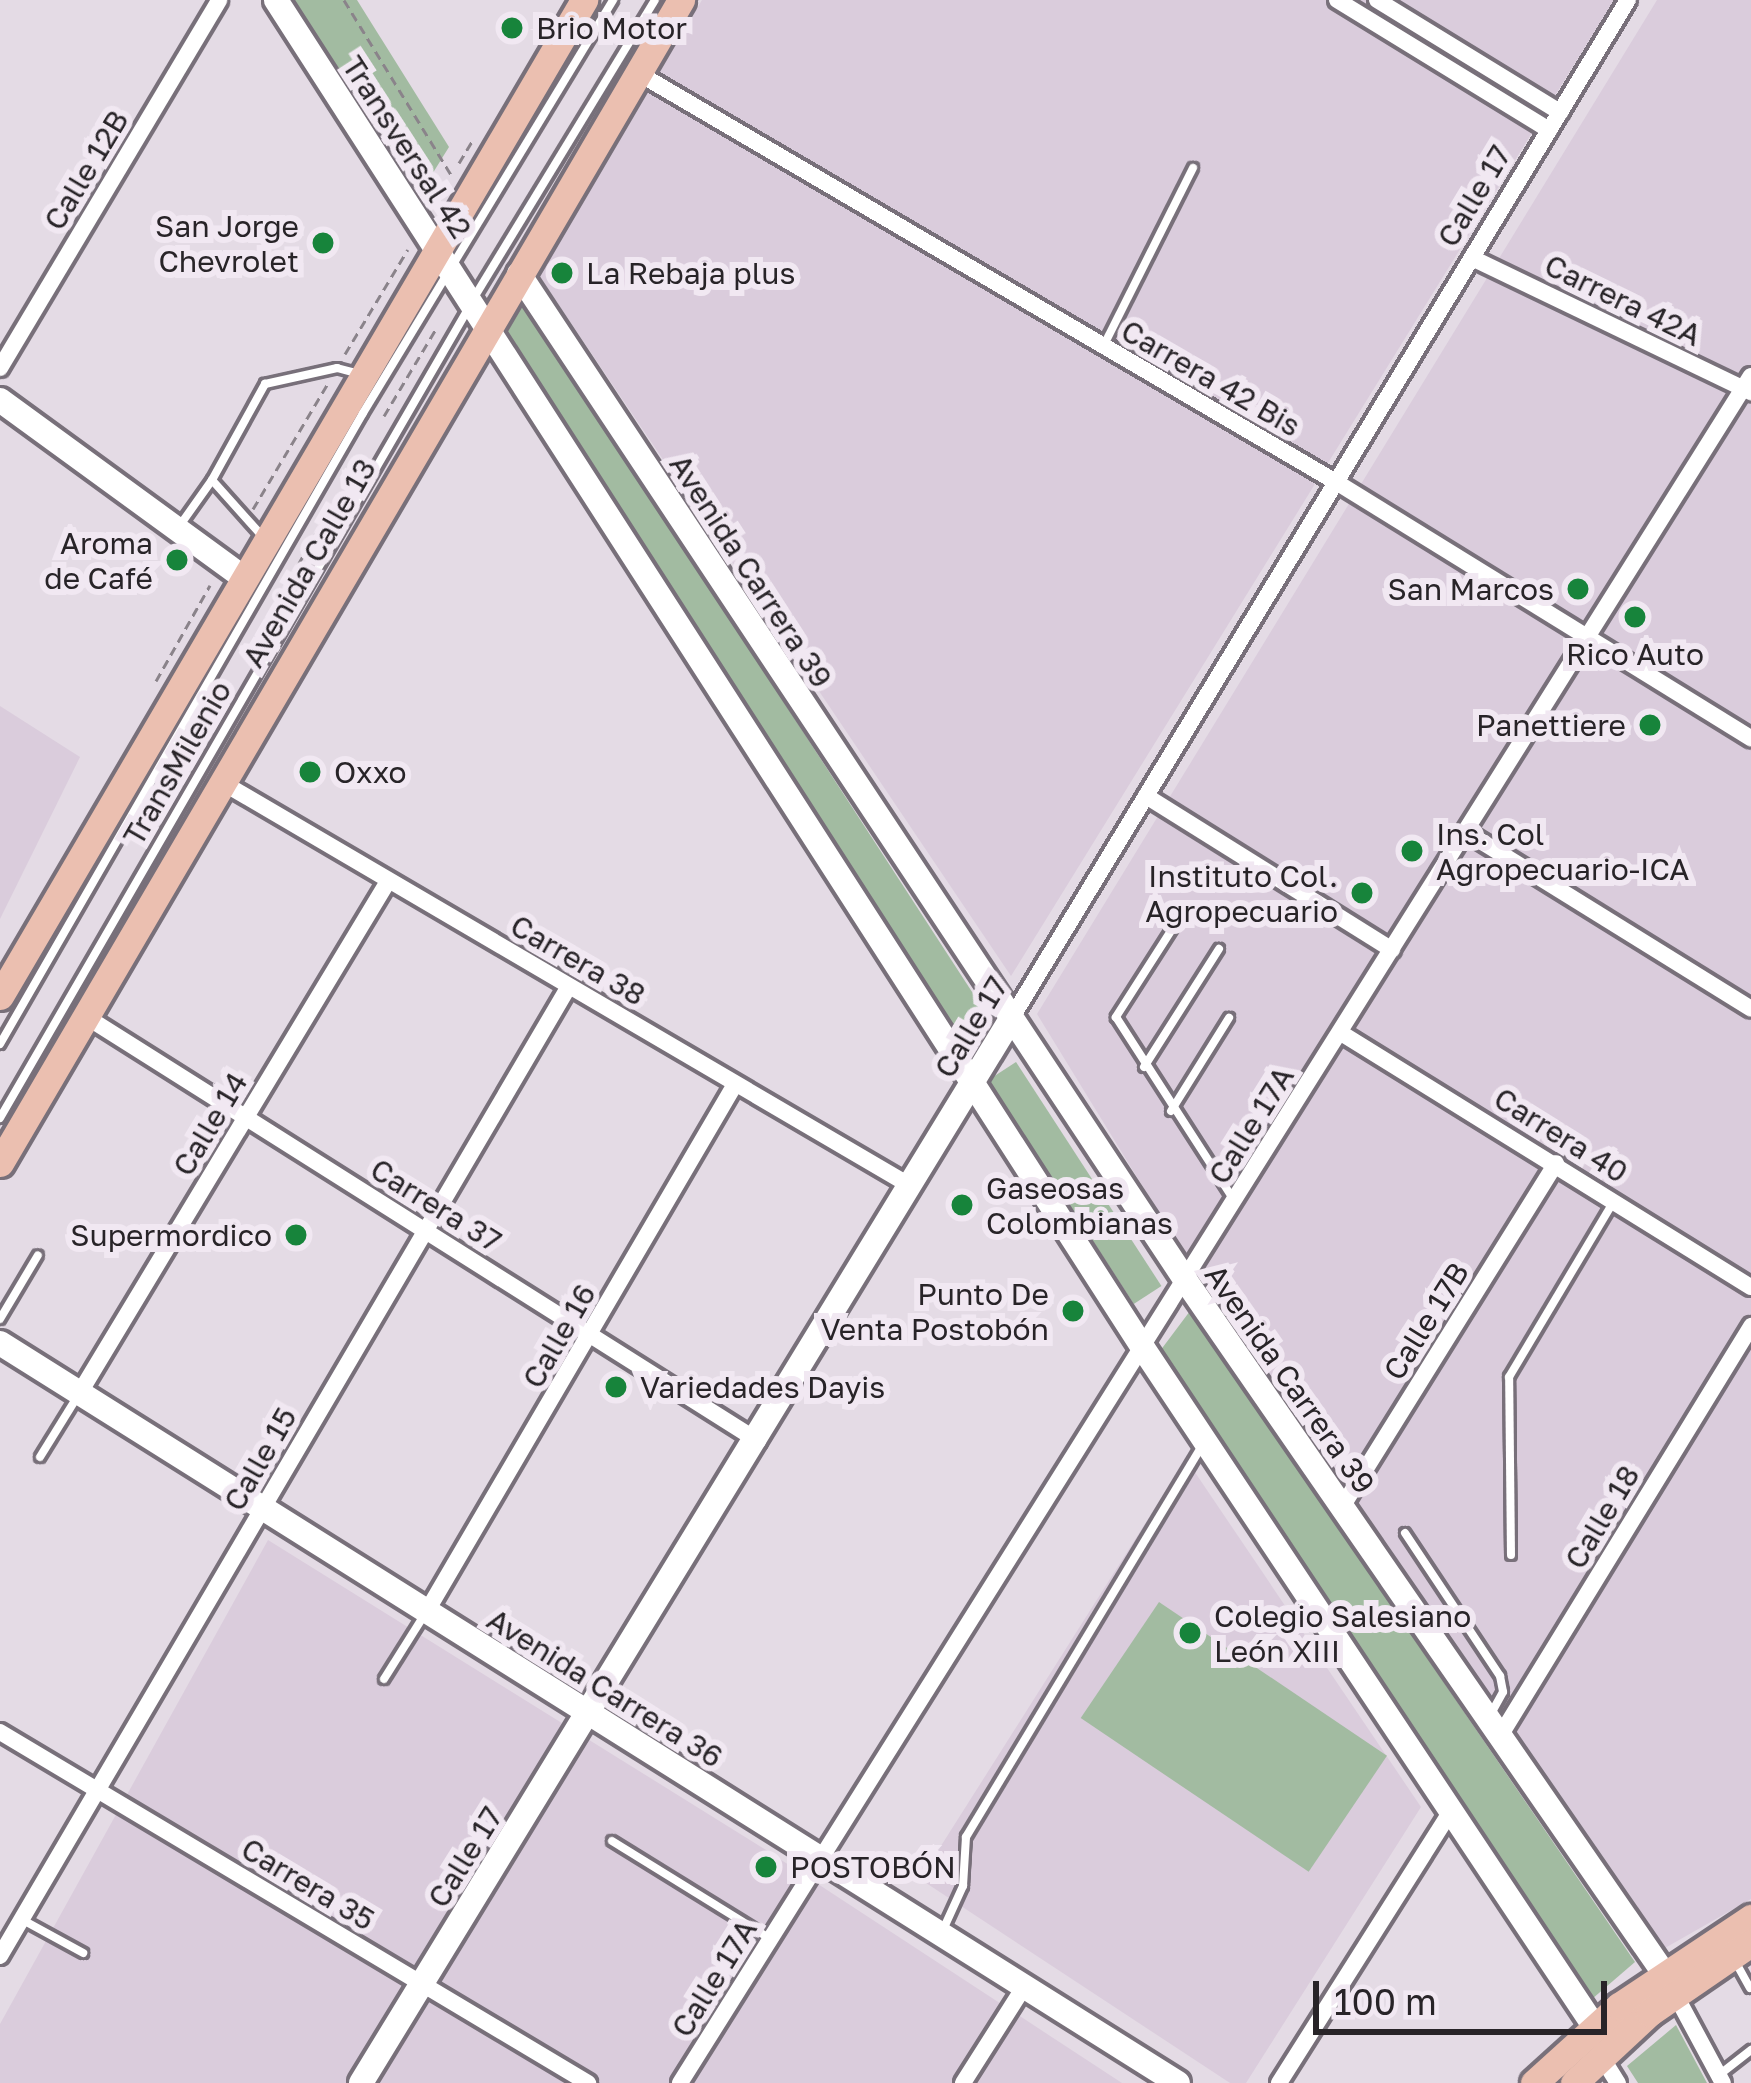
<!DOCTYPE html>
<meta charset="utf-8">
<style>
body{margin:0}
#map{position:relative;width:1751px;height:2083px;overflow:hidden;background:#e4dbe5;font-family:"Golos Text",sans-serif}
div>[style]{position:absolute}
.built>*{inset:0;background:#daccdc}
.green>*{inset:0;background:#a2bba1;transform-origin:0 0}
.path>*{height:3px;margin-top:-1.5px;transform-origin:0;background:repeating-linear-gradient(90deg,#8a838a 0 9px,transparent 0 15px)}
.roads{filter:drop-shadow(3px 0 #78707a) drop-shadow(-3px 0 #78707a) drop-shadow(0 3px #78707a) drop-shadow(0 -3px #78707a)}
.lane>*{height:8px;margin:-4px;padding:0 4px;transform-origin:4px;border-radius:4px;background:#fff}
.street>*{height:16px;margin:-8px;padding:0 8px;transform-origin:8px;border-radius:8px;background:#fff}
.secondary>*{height:24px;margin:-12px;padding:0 12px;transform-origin:12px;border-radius:12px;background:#fff}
.primary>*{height:27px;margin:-13.5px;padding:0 13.5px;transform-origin:13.5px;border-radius:13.5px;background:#ebbfb0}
.dots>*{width:33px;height:33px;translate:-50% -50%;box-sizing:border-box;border:6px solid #f1e8f2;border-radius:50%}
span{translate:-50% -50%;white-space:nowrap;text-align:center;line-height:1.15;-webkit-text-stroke:12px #f1e8f2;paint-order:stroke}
.poi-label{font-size:30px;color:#282428}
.left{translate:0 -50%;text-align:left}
.right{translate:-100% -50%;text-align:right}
.street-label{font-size:30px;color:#282428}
.scale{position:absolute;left:1313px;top:1981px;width:294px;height:54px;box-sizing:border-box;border:6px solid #282428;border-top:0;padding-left:15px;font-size:36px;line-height:42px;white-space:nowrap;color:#282428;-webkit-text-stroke:9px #f1e8f2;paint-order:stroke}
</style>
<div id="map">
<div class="built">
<div style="clip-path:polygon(702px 0,1614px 0,1011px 976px,538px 274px)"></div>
<div style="clip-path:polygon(1657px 0,1751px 0,1751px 1899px,1665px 1948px,1205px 1288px,1037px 1014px)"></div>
<div style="clip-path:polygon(0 706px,80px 757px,0 919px)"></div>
<div style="clip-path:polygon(1186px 1459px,1421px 1807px,1246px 2083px,1230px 2083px,920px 1879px)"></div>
<div style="clip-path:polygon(268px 1540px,766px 1850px,1122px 2083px,0 2083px,0 2024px)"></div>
</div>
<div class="green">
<div style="clip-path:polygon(293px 0,357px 0,449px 147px,421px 192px)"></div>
<div style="left:524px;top:302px;width:858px;height:38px;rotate:57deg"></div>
<div style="left:1016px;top:1062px;width:267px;height:33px;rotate:57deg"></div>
<div style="clip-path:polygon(1190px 1311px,1635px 1962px,1592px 1999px,1160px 1351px)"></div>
<div style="left:1159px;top:1602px;width:275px;height:140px;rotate:34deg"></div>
<div style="clip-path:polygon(1676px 2025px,1707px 2083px,1638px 2083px,1627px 2066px)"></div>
</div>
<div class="path">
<div style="left:344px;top:0;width:209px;rotate:58.5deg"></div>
<div style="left:459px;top:163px;width:26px;rotate:-59deg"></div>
<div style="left:345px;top:354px;width:122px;rotate:-59deg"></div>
<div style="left:384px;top:416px;width:104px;rotate:-59.2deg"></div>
<div style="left:253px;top:509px;width:147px;rotate:-59.2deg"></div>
<div style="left:283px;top:591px;width:81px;rotate:-60.3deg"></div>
<div style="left:156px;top:681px;width:110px;rotate:-60.6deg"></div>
<div style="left:167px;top:788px;width:107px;rotate:-59.1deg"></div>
</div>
<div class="roads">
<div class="lane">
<div style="left:475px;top:296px;width:346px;rotate:-58.7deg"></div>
<div style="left:1105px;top:343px;width:196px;rotate:-63.3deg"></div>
<div style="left:178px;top:528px;width:59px;rotate:-54.7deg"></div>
<div style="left:264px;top:538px;width:78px;rotate:-131.9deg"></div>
<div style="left:212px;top:480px;width:110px;rotate:-61.1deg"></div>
<div style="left:265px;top:384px;width:74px;rotate:-12.5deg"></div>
<div style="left:337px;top:368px;width:23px;rotate:15deg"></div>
<div style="left:1176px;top:923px;width:112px;rotate:122.6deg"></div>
<div style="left:1116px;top:1017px;width:214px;rotate:57.2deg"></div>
<div style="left:0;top:1044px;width:728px;rotate:-60.09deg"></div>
<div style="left:363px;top:413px;width:483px;rotate:-58.8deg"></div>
<div style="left:1144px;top:1067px;width:140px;rotate:-57.6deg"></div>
<div style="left:1171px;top:1111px;width:110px;rotate:-58.1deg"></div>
<div style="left:0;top:1118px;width:935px;rotate:-59.95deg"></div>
<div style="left:0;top:1319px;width:74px;rotate:-59.3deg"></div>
<div style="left:40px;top:1457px;width:70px;rotate:-58.3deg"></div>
<div style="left:1405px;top:1533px;width:172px;rotate:56.4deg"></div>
<div style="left:1500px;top:1676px;width:16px;rotate:79deg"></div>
<div style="left:1503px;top:1692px;width:26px;rotate:119deg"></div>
<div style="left:1511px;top:1555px;width:178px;rotate:-90.6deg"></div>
<div style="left:1509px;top:1377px;width:205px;rotate:-59.2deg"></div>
<div style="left:384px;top:1679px;width:77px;rotate:-57.8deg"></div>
<div style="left:612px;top:1841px;width:185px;rotate:31.7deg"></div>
<div style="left:21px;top:1919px;width:71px;rotate:28.7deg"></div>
<div style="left:942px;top:1932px;width:51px;rotate:-65.5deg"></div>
<div style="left:963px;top:1886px;width:49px;rotate:-86.5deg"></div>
<div style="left:966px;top:1837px;width:454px;rotate:-58.9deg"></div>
<div style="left:1735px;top:1961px;width:31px;rotate:61deg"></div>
<div style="left:1719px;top:2075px;width:41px;rotate:-38deg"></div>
</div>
<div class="street">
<div style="left:1337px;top:0;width:249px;rotate:31.5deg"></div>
<div style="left:1377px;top:0;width:215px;rotate:31.5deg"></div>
<div style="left:638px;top:73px;width:809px;rotate:30.37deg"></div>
<div style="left:1336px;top:482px;width:488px;rotate:31.7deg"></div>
<div style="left:1472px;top:258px;width:310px;rotate:25.7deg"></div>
<div style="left:0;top:368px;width:428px;rotate:-59.2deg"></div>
<div style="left:220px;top:781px;width:799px;rotate:30.39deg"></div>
<div style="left:1146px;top:796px;width:290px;rotate:32deg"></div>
<div style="left:1466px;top:832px;width:335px;rotate:31.8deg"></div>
<div style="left:85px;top:1016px;width:796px;rotate:32.27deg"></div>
<div style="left:1011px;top:1019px;width:1191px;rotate:-58.81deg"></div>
<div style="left:1341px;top:1033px;width:482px;rotate:31.8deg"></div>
<div style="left:79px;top:1394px;width:597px;rotate:-58.92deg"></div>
<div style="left:1342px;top:1507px;width:405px;rotate:-58.1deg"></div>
<div style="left:427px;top:1611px;width:608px;rotate:-59.68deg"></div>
<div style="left:0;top:1732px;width:685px;rotate:30.83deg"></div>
<div style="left:1500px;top:1736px;width:481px;rotate:-58.5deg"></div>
<div style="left:0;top:1956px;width:1122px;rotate:-59.6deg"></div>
<div style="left:1675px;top:1994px;width:101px;rotate:61.7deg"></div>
<div style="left:1601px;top:2056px;width:32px;rotate:58deg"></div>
<div style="left:680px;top:2083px;width:2015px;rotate:-57.9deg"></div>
<div style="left:963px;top:2083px;width:114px;rotate:-57.6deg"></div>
<div style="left:1279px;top:2083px;width:320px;rotate:-57.7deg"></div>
</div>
<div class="secondary">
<div style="left:276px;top:0;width:1603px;rotate:57.25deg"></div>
<div style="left:1143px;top:1348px;width:814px;rotate:56.37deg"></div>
<div style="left:519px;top:274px;width:1208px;rotate:56.48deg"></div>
<div style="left:1186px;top:1281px;width:840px;rotate:55.38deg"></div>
<div style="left:0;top:400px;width:298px;rotate:36.1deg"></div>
<div style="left:0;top:1343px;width:1391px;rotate:32.14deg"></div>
<div style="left:361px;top:2083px;width:1247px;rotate:-58.58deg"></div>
</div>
<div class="primary">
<div style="left:0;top:996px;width:1155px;rotate:-59.61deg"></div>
<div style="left:0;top:1163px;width:1348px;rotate:-59.65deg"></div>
<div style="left:1534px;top:2083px;width:115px;rotate:-42.2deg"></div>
<div style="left:1619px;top:2006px;width:159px;rotate:-33.7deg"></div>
<div style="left:1574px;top:2083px;width:103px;rotate:-43deg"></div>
<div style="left:1649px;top:2013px;width:124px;rotate:-34.5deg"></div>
</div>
</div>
<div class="dots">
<div style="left:512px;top:28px;background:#17843b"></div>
<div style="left:323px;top:243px;background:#17843b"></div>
<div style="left:562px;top:273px;background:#17843b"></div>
<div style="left:177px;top:560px;background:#17843b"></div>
<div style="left:1578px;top:589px;background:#17843b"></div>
<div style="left:1635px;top:617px;background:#17843b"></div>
<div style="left:1650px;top:725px;background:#17843b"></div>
<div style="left:310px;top:772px;background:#17843b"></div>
<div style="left:1412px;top:851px;background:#17843b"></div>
<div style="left:1362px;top:893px;background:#17843b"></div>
<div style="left:962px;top:1205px;background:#17843b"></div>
<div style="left:296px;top:1235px;background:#17843b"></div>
<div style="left:1073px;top:1311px;background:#17843b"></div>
<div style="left:616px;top:1387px;background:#17843b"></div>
<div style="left:1190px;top:1633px;background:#17843b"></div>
<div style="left:766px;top:1867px;background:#17843b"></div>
</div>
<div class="poi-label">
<span class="left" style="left:536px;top:28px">Brio Motor</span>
<span class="right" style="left:299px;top:243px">San Jorge<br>Chevrolet</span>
<span class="left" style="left:586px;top:273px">La Rebaja plus</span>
<span class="right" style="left:153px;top:560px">Aroma<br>de Café</span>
<span class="right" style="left:1554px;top:589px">San Marcos</span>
<span style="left:1635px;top:654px">Rico Auto</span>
<span class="right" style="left:1626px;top:725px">Panettiere</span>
<span class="left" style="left:334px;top:772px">Oxxo</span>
<span class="left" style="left:1436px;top:851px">Ins. Col<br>Agropecuario-ICA</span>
<span class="right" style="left:1338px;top:893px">Instituto Col.<br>Agropecuario</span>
<span class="left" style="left:986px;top:1205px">Gaseosas<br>Colombianas</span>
<span class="right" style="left:272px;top:1235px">Supermordico</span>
<span class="right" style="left:1049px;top:1311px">Punto De<br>Venta Postobón</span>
<span class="left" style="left:640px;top:1387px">Variedades Dayis</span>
<span class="left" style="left:1214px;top:1633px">Colegio Salesiano<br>León XIII</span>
<span class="left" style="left:790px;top:1867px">POSTOBÓN</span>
</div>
<div class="street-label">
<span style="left:407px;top:147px;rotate:57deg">Transversal 42</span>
<span style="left:86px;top:170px;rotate:-59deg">Calle 12B</span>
<span style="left:1474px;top:196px;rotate:-59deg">Calle 17</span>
<span style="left:1623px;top:300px;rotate:26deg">Carrera 42A</span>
<span style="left:1211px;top:378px;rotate:30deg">Carrera 42 Bis</span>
<span style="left:309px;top:563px;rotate:-60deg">Avenida Calle 13</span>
<span style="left:751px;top:571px;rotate:57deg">Avenida Carrera 39</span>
<span style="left:177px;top:763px;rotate:-60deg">TransMilenio</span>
<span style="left:578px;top:960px;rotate:30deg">Carrera 38</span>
<span style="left:971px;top:1027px;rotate:-59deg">Calle 17</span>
<span style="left:210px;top:1124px;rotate:-59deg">Calle 14</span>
<span style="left:1251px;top:1125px;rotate:-58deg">Calle 17A</span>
<span style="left:1561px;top:1135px;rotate:32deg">Carrera 40</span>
<span style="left:436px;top:1205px;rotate:32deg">Carrera 37</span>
<span style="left:1426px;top:1321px;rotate:-58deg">Calle 17B</span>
<span style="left:559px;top:1336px;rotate:-60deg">Calle 16</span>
<span style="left:1290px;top:1379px;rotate:55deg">Avenida Carrera 39</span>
<span style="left:260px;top:1459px;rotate:-60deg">Calle 15</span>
<span style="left:1602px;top:1517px;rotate:-59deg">Calle 18</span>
<span style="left:605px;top:1688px;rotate:32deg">Avenida Carrera 36</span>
<span style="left:465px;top:1857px;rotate:-58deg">Calle 17</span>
<span style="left:308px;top:1884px;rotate:31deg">Carrera 35</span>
<span style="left:714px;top:1978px;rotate:-58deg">Calle 17A</span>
</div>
<div class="scale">100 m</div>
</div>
